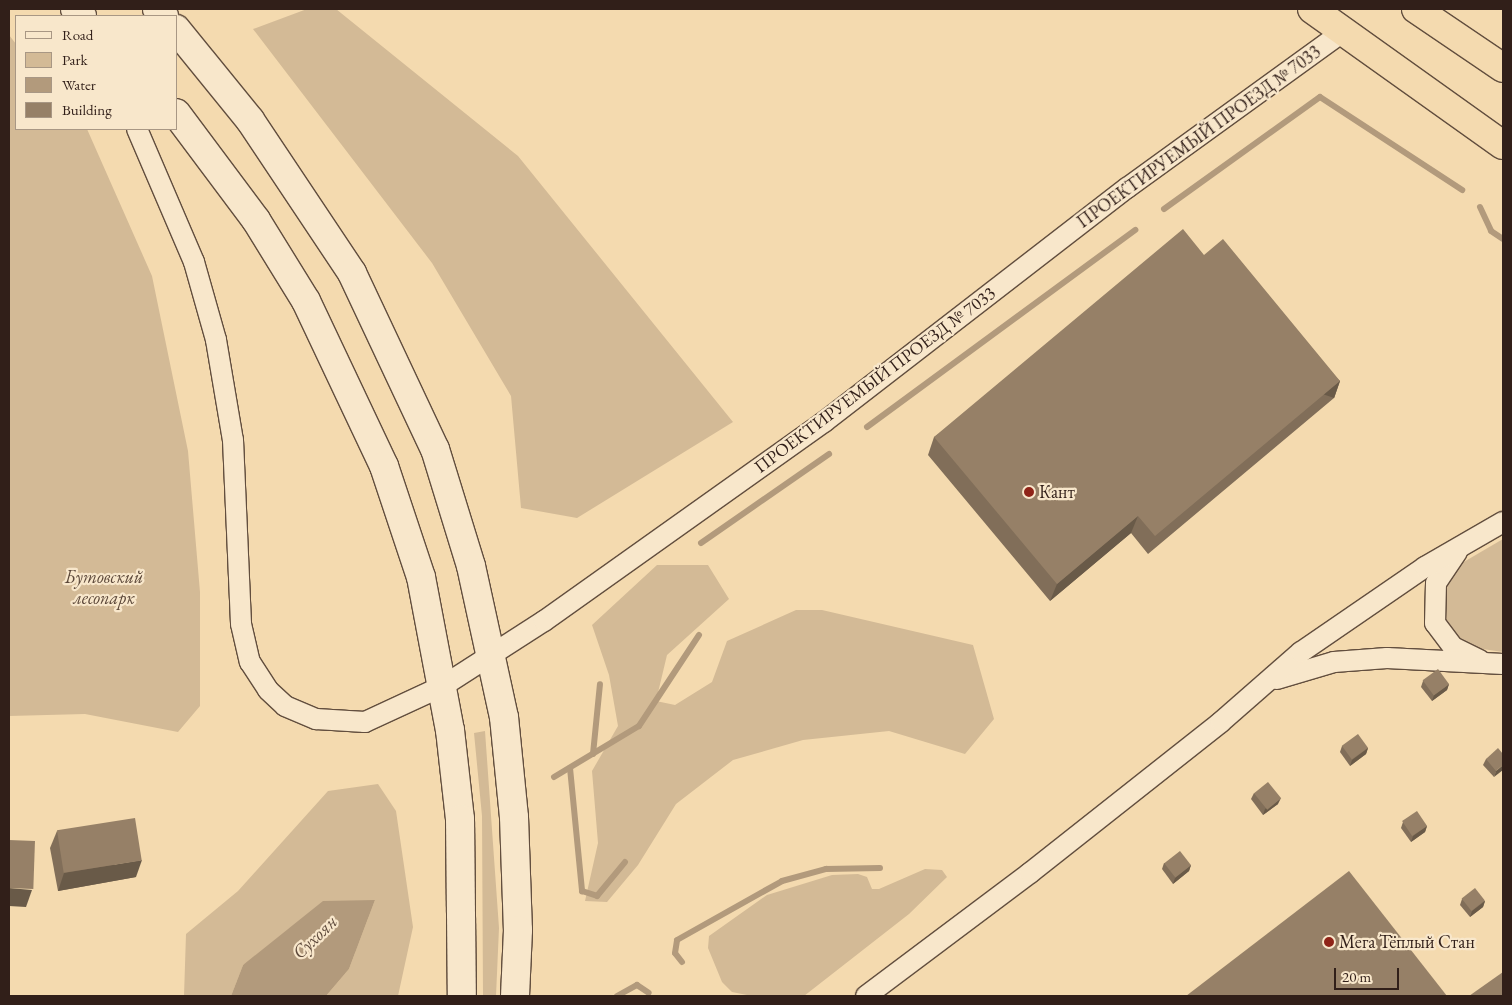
<!DOCTYPE html>
<meta charset="utf-8">
<style>
body{margin:0}
#map{position:relative;width:1512px;height:1005px;overflow:hidden;background:#f4daaf;font-family:"EB Garamond",serif}
div>[style]{position:absolute}
.green>*{inset:0;background:#d3ba96}
.water>*{inset:0;background:#b29a7c}
.stream>*{height:6px;margin:-3px;padding:0 3px;transform-origin:3px;border-radius:3px;background:#b29a7c}
.roads{filter:drop-shadow(1px 0 #624e3e) drop-shadow(-1px 0 #624e3e) drop-shadow(0 1px #624e3e) drop-shadow(0 -1px #624e3e)}
.minor>*{height:20px;margin:-10px;padding:0 10px;transform-origin:10px;border-radius:10px;background:#f8e7cb}
.secondary>*{height:28px;margin:-14px;padding:0 14px;transform-origin:14px;border-radius:14px;background:#f8e7cb}
.trunk>*{height:28px;margin:-14px;padding:0 14px;transform-origin:14px;border-radius:14px;background:#f4daaf}
.wall>*{inset:0;background:#816e59}
.shaded-wall>*{inset:0;background:#695a48;transform-origin:0 0}
.building>*{inset:0;background:#968067;transform-origin:0 0}
.dots>*{width:14px;height:14px;translate:-50% -50%;box-sizing:border-box;border:2px solid #f8e7cb;border-radius:50%}
span{translate:-50% -50%;white-space:nowrap;text-align:center;line-height:1.15;-webkit-text-stroke:4.5px #f8e7cb;paint-order:stroke}
.street-label{font-size:18px;color:#311f19}
.poi-label{font-size:18px;color:#311f19}
.left{translate:0 -50%;text-align:left}
.park-label{font-size:18px;color:#5a4638;font-style:italic}
.water-label{font-size:19px;color:#5e4a3c;font-style:italic}
.frame{position:absolute;inset:0;border:10px solid #311f19;pointer-events:none}
.legend{position:absolute;left:15px;top:15px;width:162px;height:115px;box-sizing:border-box;background:#f8e7cb;border:1px solid #a89784;margin:0;padding:6px 9px;list-style:none;font-size:15px;color:#311f19}
.legend li{display:flex;align-items:center;gap:10px;height:25px}
.legend b{width:25px;border:1px solid #a89784}
.scale{position:absolute;left:1334px;top:968px;width:65px;height:22px;box-sizing:border-box;border:2px solid #311f19;border-top:0;padding-left:6px;font-size:15px;line-height:18px;white-space:nowrap;color:#311f19;-webkit-text-stroke:4px #f8e7cb;paint-order:stroke}
</style>
<div id="map">
<div class="green">
<div style="clip-path:polygon(307px 9px,336px 9px,518px 156px,733px 422px,577px 518px,521px 508px,511px 396px,432px 263px,253px 29px)"></div>
<div style="clip-path:polygon(9px 35px,16px 44px,16px 129px,87px 129px,152px 276px,188px 451px,200px 592px,200px 706px,178px 732px,85px 714px,9px 716px)"></div>
<div style="clip-path:polygon(1503px 539px,1503px 652px,1469px 647px,1453px 636px,1445px 621px,1444px 587px,1462px 563px)"></div>
<div style="clip-path:polygon(657px 565px,708px 565px,729px 599px,667px 655px,656px 701px,675px 705px,712px 682px,727px 641px,796px 610px,822px 610px,973px 645px,994px 719px,965px 754px,889px 731px,803px 740px,733px 760px,676px 804px,638px 865px,607px 902px,585px 901px,598px 843px,592px 771px,618px 726px,609px 675px,592px 625px)"></div>
<div style="clip-path:polygon(485px 731px,499px 928px,496px 996px,483px 996px,482px 816px,474px 733px)"></div>
<div style="clip-path:polygon(378px 784px,396px 811px,413px 927px,398px 996px,326px 996px,349px 969px,375px 900px,243px 965px,231px 996px,184px 996px,186px 934px,238px 891px,328px 791px)"></div>
<div style="clip-path:polygon(925px 869px,942px 870px,947px 877px,909px 914px,804px 996px,747px 995px,732px 992px,722px 982px,708px 948px,709px 936px,767px 895px,832px 875px,858px 874px,867px 877px,872px 889px,879px 889px)"></div>
</div>
<div class="water">
<div style="clip-path:polygon(375px 900px,349px 969px,326px 996px,231px 996px,243px 965px,323px 901px)"></div>
</div>
<div class="stream">
<div style="left:1480px;top:207px;width:26px;rotate:65deg"></div>
<div style="left:1491px;top:231px;width:14px;rotate:34deg"></div>
<div style="left:1164px;top:209px;width:192px;rotate:-35.7deg"></div>
<div style="left:1320px;top:97px;width:170px;rotate:33.2deg"></div>
<div style="left:867px;top:427px;width:333px;rotate:-36.3deg"></div>
<div style="left:701px;top:543px;width:156px;rotate:-34.8deg"></div>
<div style="left:593px;top:754px;width:70px;rotate:-84.3deg"></div>
<div style="left:570px;top:768px;width:124px;rotate:84.4deg"></div>
<div style="left:582px;top:891px;width:16px;rotate:18deg"></div>
<div style="left:597px;top:896px;width:44px;rotate:-50.5deg"></div>
<div style="left:554px;top:777px;width:99px;rotate:-31deg"></div>
<div style="left:639px;top:726px;width:109px;rotate:-56.6deg"></div>
<div style="left:682px;top:962px;width:11px;rotate:-128deg"></div>
<div style="left:675px;top:953px;width:13px;rotate:-81deg"></div>
<div style="left:677px;top:940px;width:120px;rotate:-29.3deg"></div>
<div style="left:782px;top:881px;width:46px;rotate:-15.3deg"></div>
<div style="left:826px;top:869px;width:54px;rotate:-1.1deg"></div>
<div style="left:617px;top:996px;width:23px;rotate:-29deg"></div>
<div style="left:637px;top:985px;width:14px;rotate:34deg"></div>
</div>
<div class="roads">
<div class="minor">
<div style="left:137px;top:129px;width:145px;rotate:66.8deg"></div>
<div style="left:194px;top:262px;width:81px;rotate:74.2deg"></div>
<div style="left:216px;top:340px;width:101px;rotate:80.4deg"></div>
<div style="left:233px;top:440px;width:184px;rotate:87.5deg"></div>
<div style="left:241px;top:624px;width:39px;rotate:77deg"></div>
<div style="left:250px;top:662px;width:33px;rotate:57deg"></div>
<div style="left:268px;top:690px;width:23px;rotate:43deg"></div>
<div style="left:285px;top:706px;width:34px;rotate:23deg"></div>
<div style="left:316px;top:719px;width:49px;rotate:3.5deg"></div>
<div style="left:365px;top:722px;width:86px;rotate:-24.8deg"></div>
<div style="left:443px;top:686px;width:120px;rotate:-32.8deg"></div>
<div style="left:544px;top:621px;width:344px;rotate:-35.4deg"></div>
<div style="left:824px;top:422px;width:383px;rotate:-37.7deg"></div>
<div style="left:1127px;top:188px;width:268px;rotate:-35.9deg"></div>
<div style="left:1457px;top:552px;width:37px;rotate:124deg"></div>
<div style="left:1436px;top:583px;width:40px;rotate:91.4deg"></div>
<div style="left:1435px;top:623px;width:30px;rotate:53deg"></div>
<div style="left:1453px;top:647px;width:30px;rotate:26deg"></div>
<div style="left:1277px;top:679px;width:59px;rotate:-16.6deg"></div>
<div style="left:1334px;top:662px;width:53px;rotate:-4.3deg"></div>
<div style="left:1387px;top:658px;width:116px;rotate:3deg"></div>
<div style="left:866px;top:996px;width:205px;rotate:-36.9deg"></div>
<div style="left:1030px;top:873px;width:243px;rotate:-38.3deg"></div>
<div style="left:1221px;top:722px;width:106px;rotate:-41.2deg"></div>
<div style="left:1301px;top:652px;width:150px;rotate:-34.4deg"></div>
<div style="left:1425px;top:567px;width:90px;rotate:-30deg"></div>
</div>
<div class="secondary">
<div style="left:75px;top:9px;width:10px;rotate:45deg"></div>
<div style="left:157px;top:9px;width:10px;rotate:45deg"></div>
<div style="left:176px;top:29px;width:117px;rotate:50.9deg"></div>
<div style="left:250px;top:120px;width:184px;rotate:56.3deg"></div>
<div style="left:352px;top:273px;width:195px;rotate:64.8deg"></div>
<div style="left:435px;top:449px;width:122px;rotate:72.9deg"></div>
<div style="left:471px;top:566px;width:155px;rotate:77.7deg"></div>
<div style="left:504px;top:717px;width:100px;rotate:84.3deg"></div>
<div style="left:514px;top:817px;width:113px;rotate:88deg"></div>
<div style="left:518px;top:930px;width:66px;rotate:92.6deg"></div>
<div style="left:176px;top:113px;width:134px;rotate:53.2deg"></div>
<div style="left:256px;top:220px;width:95px;rotate:58.3deg"></div>
<div style="left:306px;top:301px;width:183px;rotate:64.7deg"></div>
<div style="left:384px;top:466px;width:117px;rotate:71.6deg"></div>
<div style="left:421px;top:577px;width:156px;rotate:79.3deg"></div>
<div style="left:450px;top:730px;width:90px;rotate:83.6deg"></div>
<div style="left:460px;top:819px;width:177px;rotate:89.4deg"></div>
</div>
<div class="trunk">
<div style="left:1312px;top:9px;width:234px;rotate:35.5deg"></div>
<div style="left:1416px;top:9px;width:105px;rotate:34.1deg"></div>
</div>
</div>
<div class="wall">
<div style="clip-path:polygon(1204px 255px,1340px 381px,1334px 398px,1148px 554px,1131px 533px,1050px 601px,928px 455px,934px 437px)"></div>
<div style="clip-path:polygon(1423px 681px,1449px 684px,1447px 690px,1432px 701px,1421px 687px)"></div>
<div style="clip-path:polygon(1342px 746px,1368px 748px,1366px 754px,1350px 766px,1340px 752px)"></div>
<div style="clip-path:polygon(1503px 754px,1494px 777px,1483px 765px,1486px 759px)"></div>
<div style="clip-path:polygon(1254px 793px,1278px 804px,1263px 815px,1251px 799px)"></div>
<div style="clip-path:polygon(1403px 822px,1427px 826px,1425px 832px,1411px 842px,1401px 828px)"></div>
<div style="clip-path:polygon(57px 831px,136px 877px,58px 891px,50px 848px)"></div>
<div style="clip-path:polygon(1164px 863px,1191px 865px,1189px 871px,1173px 884px,1162px 869px)"></div>
<div style="clip-path:polygon(1462px 899px,1485px 901px,1483px 907px,1470px 917px,1460px 905px)"></div>
</div>
<div class="shaded-wall">
<div style="left:1340px;top:381px;width:18px;height:241px;rotate:109deg"></div>
<div style="clip-path:polygon(1138px 516px,1131px 533px,1050px 601px,1057px 584px)"></div>
<div style="clip-path:polygon(1449px 684px,1447px 690px,1432px 701px,1434px 695px)"></div>
<div style="clip-path:polygon(1368px 748px,1366px 754px,1350px 766px,1352px 760px)"></div>
<div style="clip-path:polygon(1503px 765px,1503px 770px,1494px 777px,1496px 771px)"></div>
<div style="clip-path:polygon(1281px 798px,1278px 804px,1263px 815px,1265px 809px)"></div>
<div style="clip-path:polygon(1427px 826px,1425px 832px,1411px 842px,1413px 836px)"></div>
<div style="clip-path:polygon(142px 860px,136px 877px,58px 891px,64px 873px)"></div>
<div style="clip-path:polygon(1191px 865px,1189px 871px,1173px 884px,1175px 878px)"></div>
<div style="clip-path:polygon(9px 888px,32px 890px,26px 907px,9px 906px)"></div>
<div style="clip-path:polygon(1485px 901px,1483px 907px,1470px 917px,1472px 911px)"></div>
</div>
<div class="building">
<div style="clip-path:polygon(1183px 229px,1204px 255px,1223px 239px,1340px 381px,1155px 536px,1138px 516px,1057px 584px,934px 437px)"></div>
<div style="left:1438px;top:669px;width:19px;height:19px;rotate:54deg"></div>
<div style="left:1358px;top:734px;width:17px;height:20px;rotate:54deg"></div>
<div style="clip-path:polygon(1498px 748px,1503px 754px,1503px 765px,1496px 771px,1486px 759px)"></div>
<div style="left:1268px;top:782px;width:21px;height:18px;rotate:51deg"></div>
<div style="left:1417px;top:811px;width:18px;height:18px;rotate:56deg"></div>
<div style="left:135px;top:818px;width:43px;height:79px;rotate:81deg"></div>
<div style="left:9px;top:840px;width:26px;height:48px;rotate:2deg"></div>
<div style="left:1180px;top:851px;width:18px;height:20px;rotate:52deg"></div>
<div style="clip-path:polygon(1349px 871px,1447px 996px,1186px 996px)"></div>
<div style="left:1475px;top:888px;width:16px;height:17px;rotate:52deg"></div>
<div style="clip-path:polygon(1503px 972px,1503px 996px,1469px 996px)"></div>
</div>
<div class="dots">
<div style="left:1029px;top:492px;background:#8f2418"></div>
<div style="left:1329px;top:942px;background:#8f2418"></div>
</div>
<div class="street-label">
<span style="left:1199px;top:137px;rotate:-36deg">ПРОЕКТИРУЕМЫЙ ПРОЕЗД № 7033</span>
<span style="left:875px;top:380px;rotate:-37deg">ПРОЕКТИРУЕМЫЙ ПРОЕЗД № 7033</span>
</div>
<div class="poi-label">
<span class="left" style="left:1039px;top:492px">Кант</span>
<span class="left" style="left:1339px;top:942px">Мега Тёплый Cтан</span>
</div>
<div class="park-label">
<span style="left:104px;top:588px">Бутовский<br>лесопарк</span>
</div>
<div class="water-label">
<span style="left:315px;top:937px;rotate:-44deg">Сухоян</span>
</div>
<div class="frame"></div>
<ul class="legend">
<li><b style="height:6px;background:#f8e7cb"></b>Road</li>
<li><b style="height:14px;background:#d3ba96"></b>Park</li>
<li><b style="height:14px;background:#b29a7c"></b>Water</li>
<li><b style="height:14px;background:#968067"></b>Building</li>
</ul>
<div class="scale">20 m</div>
</div>
